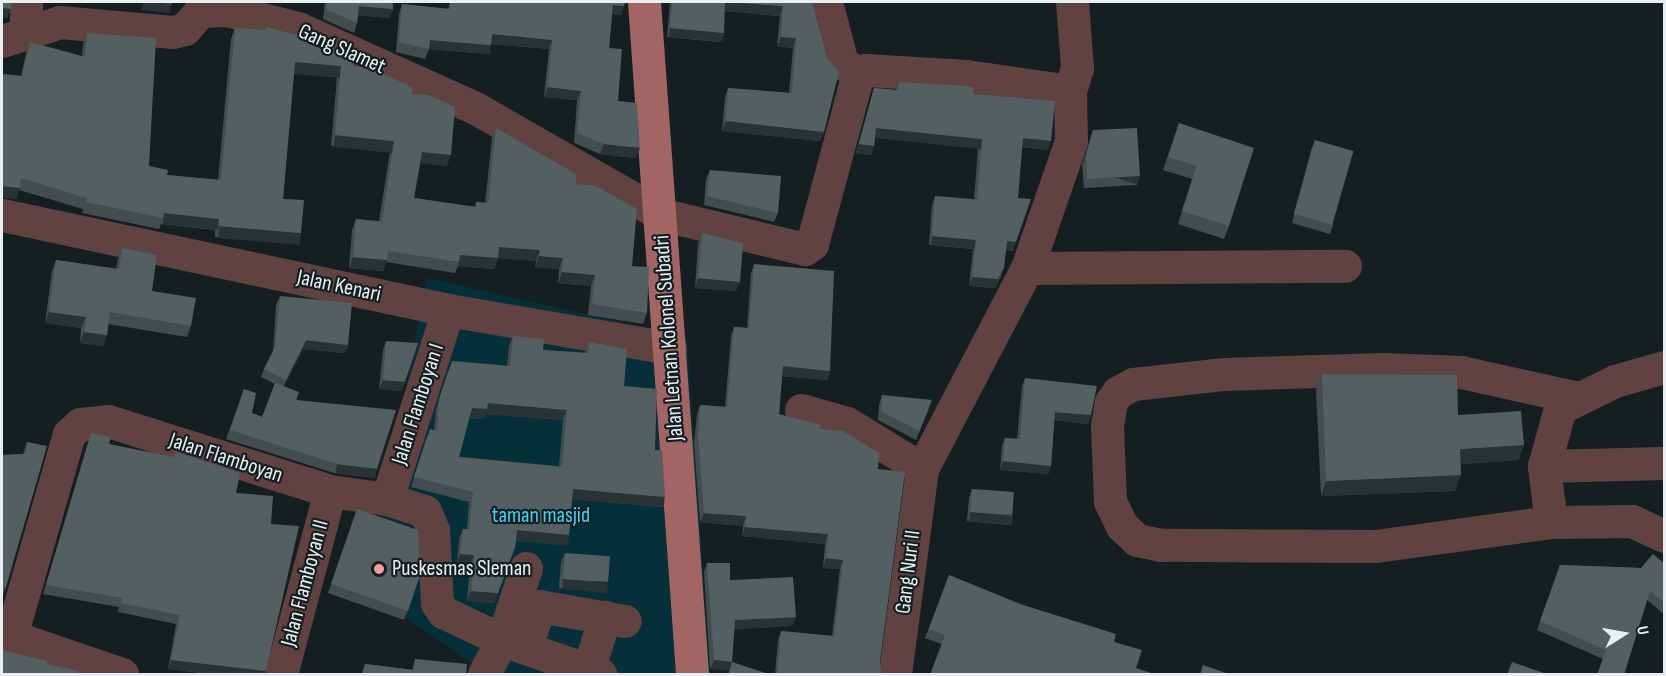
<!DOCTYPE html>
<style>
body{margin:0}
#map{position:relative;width:1666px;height:676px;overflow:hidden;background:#151f22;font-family:"Sofia Sans Condensed",sans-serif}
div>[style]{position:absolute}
.green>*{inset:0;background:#063039}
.minor>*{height:33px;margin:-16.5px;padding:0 16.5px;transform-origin:16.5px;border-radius:16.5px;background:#604241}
.major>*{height:33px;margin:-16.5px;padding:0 16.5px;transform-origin:16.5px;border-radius:16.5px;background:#a26564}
.wall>*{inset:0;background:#434d50}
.shaded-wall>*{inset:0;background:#293336;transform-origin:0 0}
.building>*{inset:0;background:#545f61;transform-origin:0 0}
.dots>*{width:16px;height:16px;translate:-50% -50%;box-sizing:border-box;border:3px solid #151f22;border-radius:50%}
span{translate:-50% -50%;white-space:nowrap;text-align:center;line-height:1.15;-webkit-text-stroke:4.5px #151f22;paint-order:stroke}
.street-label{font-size:22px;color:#e9eff1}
.park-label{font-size:22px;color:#46d2f0}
.poi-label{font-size:22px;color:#e9eff1}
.left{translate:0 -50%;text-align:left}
.frame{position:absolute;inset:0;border:3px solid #e9eff1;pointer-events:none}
.north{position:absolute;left:1594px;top:604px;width:60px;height:60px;-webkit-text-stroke:4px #151f22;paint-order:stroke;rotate:79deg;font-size:16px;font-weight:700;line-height:24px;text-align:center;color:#e9eff1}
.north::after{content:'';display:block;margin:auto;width:21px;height:27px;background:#e9eff1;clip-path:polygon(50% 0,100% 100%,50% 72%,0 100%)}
</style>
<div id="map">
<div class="green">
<div style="clip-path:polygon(427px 278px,687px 337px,710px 674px,488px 674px,367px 591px)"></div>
</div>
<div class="minor">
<div style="left:826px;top:2px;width:63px;rotate:75.3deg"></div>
<div style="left:842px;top:63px;width:19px;rotate:32deg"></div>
<div style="left:26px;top:33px;width:31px;rotate:-90deg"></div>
<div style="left:2px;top:41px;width:61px;rotate:-18.1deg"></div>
<div style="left:60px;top:22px;width:113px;rotate:5.1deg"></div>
<div style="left:173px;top:32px;width:12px;rotate:-14deg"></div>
<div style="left:185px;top:29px;width:23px;rotate:-50deg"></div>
<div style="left:200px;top:11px;width:26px;rotate:-2deg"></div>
<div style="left:226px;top:10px;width:74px;rotate:14deg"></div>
<div style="left:298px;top:28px;width:196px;rotate:24.3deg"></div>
<div style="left:477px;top:109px;width:211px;rotate:29.8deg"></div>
<div style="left:660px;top:214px;width:149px;rotate:13.6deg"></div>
<div style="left:805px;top:249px;width:9px;rotate:-36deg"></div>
<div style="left:812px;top:244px;width:177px;rotate:-74.9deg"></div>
<div style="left:858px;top:73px;width:9px;rotate:-21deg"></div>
<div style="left:866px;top:70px;width:100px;rotate:3.4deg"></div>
<div style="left:966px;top:76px;width:105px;rotate:8.2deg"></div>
<div style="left:1070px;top:91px;width:50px;rotate:88.9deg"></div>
<div style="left:1071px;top:141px;width:134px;rotate:109.1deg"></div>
<div style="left:1027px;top:268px;width:227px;rotate:117.6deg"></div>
<div style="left:922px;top:469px;width:207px;rotate:97.5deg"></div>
<div style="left:1070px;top:91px;width:24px;rotate:-73deg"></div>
<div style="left:1077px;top:68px;width:66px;rotate:-94.3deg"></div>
<div style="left:2px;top:215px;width:456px;rotate:12deg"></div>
<div style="left:448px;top:310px;width:225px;rotate:9.7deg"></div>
<div style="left:1027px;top:268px;width:318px;rotate:-0.4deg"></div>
<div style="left:1664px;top:367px;width:51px;rotate:164.1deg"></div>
<div style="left:1615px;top:381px;width:61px;rotate:153.9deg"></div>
<div style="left:1560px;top:408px;width:60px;rotate:105.4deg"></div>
<div style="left:1544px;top:466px;width:56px;rotate:82.9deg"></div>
<div style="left:1551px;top:522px;width:81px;rotate:-0.7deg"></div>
<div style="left:1632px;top:521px;width:35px;rotate:25deg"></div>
<div style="left:801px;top:410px;width:48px;rotate:15.8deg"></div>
<div style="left:847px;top:423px;width:88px;rotate:31.5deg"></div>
<div style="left:1544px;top:466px;width:120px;rotate:-1.4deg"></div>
<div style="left:387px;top:499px;width:199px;rotate:-72.1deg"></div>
<div style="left:1551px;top:522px;width:177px;rotate:172.2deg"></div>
<div style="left:1376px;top:546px;width:215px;rotate:-179.7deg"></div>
<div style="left:1161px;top:545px;width:25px;rotate:-168deg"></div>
<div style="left:1137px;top:540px;width:21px;rotate:-137deg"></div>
<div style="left:1122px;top:526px;width:28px;rotate:-116deg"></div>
<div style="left:1110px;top:501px;width:75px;rotate:-92.3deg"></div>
<div style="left:1107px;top:426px;width:24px;rotate:-81deg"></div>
<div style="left:1111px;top:402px;width:12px;rotate:-55deg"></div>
<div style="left:1118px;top:392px;width:17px;rotate:-28deg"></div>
<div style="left:1133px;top:384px;width:92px;rotate:-6.3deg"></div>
<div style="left:1224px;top:374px;width:159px;rotate:-1.8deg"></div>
<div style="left:1383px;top:369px;width:78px;rotate:2.2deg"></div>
<div style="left:1461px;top:372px;width:116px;rotate:12.5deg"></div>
<div style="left:526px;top:568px;width:76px;rotate:108.4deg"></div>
<div style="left:502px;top:640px;width:104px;rotate:19.1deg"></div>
<div style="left:2px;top:633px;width:127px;rotate:18.9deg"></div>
<div style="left:11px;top:636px;width:210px;rotate:-74deg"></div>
<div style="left:69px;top:434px;width:15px;rotate:-42deg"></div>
<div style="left:80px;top:424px;width:28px;rotate:-6deg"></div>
<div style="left:108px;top:421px;width:233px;rotate:17.5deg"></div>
<div style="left:330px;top:491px;width:58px;rotate:8deg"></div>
<div style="left:387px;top:499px;width:40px;rotate:18deg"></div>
<div style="left:425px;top:511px;width:21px;rotate:67deg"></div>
<div style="left:433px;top:530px;width:73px;rotate:86.9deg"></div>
<div style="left:437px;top:603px;width:11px;rotate:56deg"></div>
<div style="left:443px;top:612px;width:65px;rotate:25.4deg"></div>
<div style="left:502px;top:640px;width:38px;rotate:118deg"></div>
<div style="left:526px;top:648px;width:44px;rotate:-72.8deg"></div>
<div style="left:539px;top:606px;width:87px;rotate:9.9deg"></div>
<div style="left:588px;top:670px;width:56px;rotate:-72.2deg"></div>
<div style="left:281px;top:674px;width:189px;rotate:-75deg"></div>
</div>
<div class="major">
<div style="left:644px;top:2px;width:674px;rotate:85.91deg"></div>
</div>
<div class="wall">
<div style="clip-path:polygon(325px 2px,393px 2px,393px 9px,389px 18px,358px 15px,357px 23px,354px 33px,323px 19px)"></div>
<div style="clip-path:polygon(450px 2px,625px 2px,624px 6px,621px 15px,612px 14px,609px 48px,618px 101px,636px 158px,600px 154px,574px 143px,577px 100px,544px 97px,549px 49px,491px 44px,488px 54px,429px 49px,425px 59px,396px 52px,399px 14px,402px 4px,448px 9px)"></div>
<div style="clip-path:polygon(670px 2px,812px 2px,820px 141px,722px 131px,725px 97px,728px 88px,789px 93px,793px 48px,777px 46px,780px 16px,724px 11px,724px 33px,720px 42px,667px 37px)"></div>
<div style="clip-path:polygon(266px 27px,353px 66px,412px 94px,447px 166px,420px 163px,414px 198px,475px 207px,476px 202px,485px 203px,492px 139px,496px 128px,576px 184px,632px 266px,647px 313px,643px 324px,588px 315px,591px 286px,558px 283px,559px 269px,535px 267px,536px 261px,498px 258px,494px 269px,458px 266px,455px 273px,386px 262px,383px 271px,349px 268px,352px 230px,356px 219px,379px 221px,390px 152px,331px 146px,337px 77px,294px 73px,283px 199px,301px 233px,297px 244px,215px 237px,215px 230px,161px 224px,159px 229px,82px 213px,83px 209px,19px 190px,16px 199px,2px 197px,2px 74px,21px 76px,26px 53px,30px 42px,82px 56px,83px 44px,87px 33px,149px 166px,167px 175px,218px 180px,231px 39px,235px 28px,265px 30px)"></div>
<div style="clip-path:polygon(899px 82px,973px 94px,1048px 150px,1022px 147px,1013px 251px,1006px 250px,1001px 277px,995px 288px,969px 286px,973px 249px,929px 245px,932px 205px,935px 196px,974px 199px,978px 148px,875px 137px,874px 146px,871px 155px,856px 153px,874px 88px,896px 90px)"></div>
<div style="clip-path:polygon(1179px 123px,1229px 226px,1224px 239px,1178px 224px,1192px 179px,1163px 170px)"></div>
<div style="clip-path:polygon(1093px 130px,1140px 176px,1137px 185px,1084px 188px,1082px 165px)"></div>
<div style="clip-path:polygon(1315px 140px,1333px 225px,1330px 234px,1292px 223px,1311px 150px)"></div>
<div style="clip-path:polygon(710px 170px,778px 213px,774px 222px,704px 205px,706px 179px)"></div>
<div style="clip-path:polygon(702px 233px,736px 291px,695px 288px,698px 243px)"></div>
<div style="clip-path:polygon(122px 248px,152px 291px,191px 326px,187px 337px,108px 324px,107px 335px,103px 346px,80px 343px,81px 328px,45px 323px,52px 271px,56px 260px,116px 269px,118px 259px)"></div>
<div style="clip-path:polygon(754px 264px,830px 371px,827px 380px,782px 376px,779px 414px,820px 429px,878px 469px,880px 662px,881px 672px,884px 675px,775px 675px,778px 640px,781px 631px,832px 636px,840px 569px,823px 568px,825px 544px,742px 536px,743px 526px,700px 522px,694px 443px,697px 414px,700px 405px,725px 407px,731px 336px,734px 327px,747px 328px,751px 273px)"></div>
<div style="clip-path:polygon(280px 296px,348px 345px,345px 353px,303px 349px,284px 386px,374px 478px,334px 473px,226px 439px,244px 389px,252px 413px,262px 417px,275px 384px,261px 377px,264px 369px,273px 352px,276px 305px)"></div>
<div style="clip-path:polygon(evenodd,513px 336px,543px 350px,585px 353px,589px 342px,624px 386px,655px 450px,661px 507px,572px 499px,569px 535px,566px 545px,516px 541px,515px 547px,494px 603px,467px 601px,470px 565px,457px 564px,459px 539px,463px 529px,467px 529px,469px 502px,411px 487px,426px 439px,434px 430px,436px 409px,448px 371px,507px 366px,509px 346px,513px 336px,486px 414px,563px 420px,559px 466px,459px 457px,469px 418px,484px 419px,486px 414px)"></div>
<div style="clip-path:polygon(386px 341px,402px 391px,379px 389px,383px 350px)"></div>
<div style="clip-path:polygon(1322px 374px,1458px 415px,1524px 445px,1518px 460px,1461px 464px,1455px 491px,1321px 496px,1316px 390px)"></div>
<div style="clip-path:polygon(1025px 378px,1091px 415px,1088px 424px,1054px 420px,1051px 466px,1048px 474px,1000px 470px,1002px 446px,1005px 438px,1017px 439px,1022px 386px)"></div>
<div style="clip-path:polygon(882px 395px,929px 409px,916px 440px,878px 420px,879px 405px)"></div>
<div style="clip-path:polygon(91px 433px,109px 444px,236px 493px,271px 524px,266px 671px,265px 675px,217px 675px,168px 669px,176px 624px,118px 612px,119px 607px,43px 594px)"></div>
<div style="clip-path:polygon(27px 442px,6px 587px,3px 595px,2px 595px,2px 455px,23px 454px)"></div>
<div style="clip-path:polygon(972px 489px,1013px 516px,1009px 525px,967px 521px,969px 498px)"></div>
<div style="clip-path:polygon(357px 509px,420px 575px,404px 620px,328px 593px)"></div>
<div style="clip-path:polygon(565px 553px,604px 592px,559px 588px,561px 562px)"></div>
<div style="clip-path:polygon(707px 563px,730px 580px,796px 617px,792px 626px,735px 629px,710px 669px,704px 572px)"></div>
<div style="clip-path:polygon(1665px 564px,1665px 615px,1647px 600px,1603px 659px,1537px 630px,1560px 565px,1641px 568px)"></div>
<div style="clip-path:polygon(949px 575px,1114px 642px,1136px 668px,941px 644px,925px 638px)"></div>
<div style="clip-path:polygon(415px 659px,466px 675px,361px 675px,365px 664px,412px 670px)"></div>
</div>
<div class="shaded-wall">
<div style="clip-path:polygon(144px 2px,172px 4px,169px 13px,141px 10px)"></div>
<div style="clip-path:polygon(725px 2px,783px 6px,780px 16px,721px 11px)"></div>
<div style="clip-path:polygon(613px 5px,624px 6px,621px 15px,609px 14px)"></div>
<div style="clip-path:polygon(359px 6px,393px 9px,389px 18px,355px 15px)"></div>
<div style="clip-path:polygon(2px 8px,11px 9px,7px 18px,2px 18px)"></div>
<div style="left:670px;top:28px;width:54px;height:9px;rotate:5deg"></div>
<div style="clip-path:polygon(492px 34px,552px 40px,549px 49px,489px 44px)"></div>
<div style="clip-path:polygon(781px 37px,796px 38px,793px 48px,777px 46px)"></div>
<div style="left:430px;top:40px;width:61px;height:9px;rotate:5deg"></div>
<div style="left:295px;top:62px;width:46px;height:12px;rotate:5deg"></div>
<div style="clip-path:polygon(548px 87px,581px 91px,577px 100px,544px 97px)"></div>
<div style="clip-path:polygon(726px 121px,824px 132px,820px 141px,722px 131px)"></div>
<div style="left:876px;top:128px;width:107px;height:10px;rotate:6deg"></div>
<div style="left:335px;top:135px;width:59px;height:12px;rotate:6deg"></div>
<div style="clip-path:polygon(1023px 138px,1051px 141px,1048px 150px,1019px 147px)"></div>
<div style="clip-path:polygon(604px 144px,640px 148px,636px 158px,600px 154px)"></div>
<div style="clip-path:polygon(859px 144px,874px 146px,871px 155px,856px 153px)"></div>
<div style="clip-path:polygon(422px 152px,451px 155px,447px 166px,418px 163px)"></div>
<div style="left:1140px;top:176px;width:9px;height:53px;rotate:108deg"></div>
<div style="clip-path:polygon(2px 186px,20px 188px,16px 199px,2px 197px)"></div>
<div style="left:164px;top:213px;width:55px;height:11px;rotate:6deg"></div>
<div style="left:219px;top:226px;width:82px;height:12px;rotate:5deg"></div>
<div style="left:932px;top:236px;width:44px;height:9px;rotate:5deg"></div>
<div style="clip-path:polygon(1007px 241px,1016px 242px,1013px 251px,1003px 250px)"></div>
<div style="clip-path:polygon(499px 247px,540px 250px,536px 261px,498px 258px,494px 269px,458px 266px,460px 255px)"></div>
<div style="clip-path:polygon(539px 256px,563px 258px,559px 269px,535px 267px)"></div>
<div style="clip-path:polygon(353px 257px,387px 260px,383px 271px,349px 268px)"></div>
<div style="clip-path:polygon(1004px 268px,995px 288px,969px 286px,972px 277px)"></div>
<div style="clip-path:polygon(562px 272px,595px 275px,591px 286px,558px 283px)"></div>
<div style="clip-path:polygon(698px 278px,740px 282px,736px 291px,695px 288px)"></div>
<div style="clip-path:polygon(49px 312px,86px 317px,81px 328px,45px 323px)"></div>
<div style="clip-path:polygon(84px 332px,107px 335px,103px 346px,80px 343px)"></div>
<div style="clip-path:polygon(306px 340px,348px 345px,345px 353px,303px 349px,283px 388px,286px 380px)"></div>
<div style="clip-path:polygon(783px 366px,830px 371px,827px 380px,779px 376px)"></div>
<div style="clip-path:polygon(383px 380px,405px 382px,402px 391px,379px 389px)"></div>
<div style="clip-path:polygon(488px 403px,567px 410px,563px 420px,486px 414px,484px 419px,468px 418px,472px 408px)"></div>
<div style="clip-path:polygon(1055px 412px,1091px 415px,1088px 424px,1052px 420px)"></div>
<div style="clip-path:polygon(1524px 445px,1518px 460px,1454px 465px,1460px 449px)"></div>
<div style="clip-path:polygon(1003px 461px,1051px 466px,1048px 474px,1000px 470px)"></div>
<div style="left:337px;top:464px;width:40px;height:9px;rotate:7deg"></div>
<div style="clip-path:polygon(1461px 475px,1455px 491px,1321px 496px,1326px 481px)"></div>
<div style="left:573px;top:489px;width:92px;height:10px;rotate:5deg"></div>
<div style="left:970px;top:512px;width:43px;height:9px;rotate:5deg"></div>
<div style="clip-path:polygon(704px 513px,746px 516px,743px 526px,700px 522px)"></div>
<div style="clip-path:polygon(745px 527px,828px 534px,825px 544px,742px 536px)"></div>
<div style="left:517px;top:530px;width:52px;height:11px;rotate:5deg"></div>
<div style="clip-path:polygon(460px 554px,474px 555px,470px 565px,457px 564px)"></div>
<div style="clip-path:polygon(826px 558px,843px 560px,840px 569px,823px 568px)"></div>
<div style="left:563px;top:579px;width:45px;height:10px;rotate:5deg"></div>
<div style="clip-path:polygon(471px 591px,498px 593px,494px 603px,467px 601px)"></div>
<div style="clip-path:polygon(796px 617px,792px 626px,732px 630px,735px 620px)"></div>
<div style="clip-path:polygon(171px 660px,266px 671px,265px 675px,217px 675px,168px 669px)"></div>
<div style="clip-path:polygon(714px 660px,732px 662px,729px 671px,710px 669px)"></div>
</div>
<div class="building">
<div style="clip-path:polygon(2px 2px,11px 2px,11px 9px,2px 8px)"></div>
<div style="clip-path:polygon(148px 2px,172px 2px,172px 4px)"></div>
<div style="clip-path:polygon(327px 2px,393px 2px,393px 9px,359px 6px,357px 23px,327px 10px)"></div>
<div style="clip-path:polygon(450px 2px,459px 3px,459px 2px,625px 2px,624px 6px,613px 5px,609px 48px,622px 49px,618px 101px,637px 103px,640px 148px,604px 144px,577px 133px,581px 91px,548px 87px,552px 40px,492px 34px,491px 45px,430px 40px,429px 49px,399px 42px,402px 4px,450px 9px)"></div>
<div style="clip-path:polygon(672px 2px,725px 2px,724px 33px,670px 28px)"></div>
<div style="clip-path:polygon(729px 2px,812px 2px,827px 58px,839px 72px,824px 132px,726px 121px,728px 88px,792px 93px,796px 38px,781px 37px,783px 6px)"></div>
<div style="clip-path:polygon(266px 27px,296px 35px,354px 61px,353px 66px,368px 67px,412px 87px,412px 94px,429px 95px,455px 107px,451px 155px,422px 152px,414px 198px,476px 207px,476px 202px,488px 203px,496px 128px,576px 174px,576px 184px,596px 186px,637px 209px,632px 266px,649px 267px,647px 313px,592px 304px,595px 275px,562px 272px,563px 258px,539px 256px,540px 250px,499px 247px,498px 258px,460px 255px,459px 262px,388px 251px,387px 260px,353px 257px,356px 219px,382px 222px,394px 141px,335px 135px,341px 66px,295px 62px,283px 199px,304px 200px,301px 233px,219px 226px,219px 219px,164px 213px,163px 218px,86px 202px,87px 198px,21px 178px,20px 188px,2px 186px,2px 74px,22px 76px,30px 42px,85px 57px,87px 33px,156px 38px,149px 166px,168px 170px,167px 175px,221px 180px,235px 28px,266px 30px)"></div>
<div style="clip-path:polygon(899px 82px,967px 86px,973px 87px,973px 94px,1055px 101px,1051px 141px,1023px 138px,1018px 198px,1031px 199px,1016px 242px,1007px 241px,1004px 268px,998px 279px,972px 277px,976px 240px,932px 236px,935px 196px,977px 200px,982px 139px,876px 128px,874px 146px,859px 144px,874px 88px,898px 90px)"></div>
<div style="clip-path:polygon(1179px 123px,1254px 148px,1229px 226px,1182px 211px,1197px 166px,1168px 157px)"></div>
<div style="clip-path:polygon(1137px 128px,1140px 176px,1087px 179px,1086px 156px,1093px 130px)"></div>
<div style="left:1315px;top:140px;width:40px;height:77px;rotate:16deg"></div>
<div style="clip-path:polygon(710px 170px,781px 176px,778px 213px,707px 196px)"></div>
<div style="clip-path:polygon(702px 233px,743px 243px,740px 282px,698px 278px)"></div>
<div style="clip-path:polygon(122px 248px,157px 255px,152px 291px,196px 298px,191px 326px,110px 312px,107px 335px,84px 332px,86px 317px,49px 312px,56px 260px,119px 269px)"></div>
<div style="clip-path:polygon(754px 264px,834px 271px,830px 371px,783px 366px,779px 414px,821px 425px,820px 429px,843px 431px,879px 453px,878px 469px,905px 472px,880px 662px,881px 672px,884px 675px,777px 675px,781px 631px,834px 636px,843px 560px,826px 558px,828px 534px,745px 527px,746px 516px,704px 513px,698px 434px,700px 405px,727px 407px,734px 327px,749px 328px)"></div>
<div style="clip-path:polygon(280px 296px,352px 303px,348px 345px,306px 340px,286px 380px,264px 369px,275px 347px)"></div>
<div style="clip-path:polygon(evenodd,513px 336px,544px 339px,543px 350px,588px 353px,589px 342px,627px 349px,624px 386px,657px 389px,655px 450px,662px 450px,665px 497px,573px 489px,569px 535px,517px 530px,515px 547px,498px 593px,471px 591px,474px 555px,460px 554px,463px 529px,469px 529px,473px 492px,414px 477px,430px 429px,437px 431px,439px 399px,452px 361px,510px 366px,513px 336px,488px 403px,567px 410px,562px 467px,459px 457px,472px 408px,487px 409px,488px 403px)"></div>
<div style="clip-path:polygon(386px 341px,418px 343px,405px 382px,383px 380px)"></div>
<div style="clip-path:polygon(1322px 374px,1457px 375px,1458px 415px,1521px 411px,1524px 445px,1460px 449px,1461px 475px,1326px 481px)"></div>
<div style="clip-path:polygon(1025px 378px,1097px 386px,1091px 415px,1055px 412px,1051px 466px,1003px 461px,1005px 438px,1020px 439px)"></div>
<div style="clip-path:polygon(275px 383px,299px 392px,296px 400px,396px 410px,377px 469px,337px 464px,230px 430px,244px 389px,256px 393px,252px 413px,262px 417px)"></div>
<div style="clip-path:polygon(882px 395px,932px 400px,919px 431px,881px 411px)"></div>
<div style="clip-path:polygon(91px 433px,111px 437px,109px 444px,174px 457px,176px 452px,240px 473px,236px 493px,273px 496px,271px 524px,299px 526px,266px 671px,171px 660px,180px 615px,121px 603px,122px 598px,46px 585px)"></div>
<div style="clip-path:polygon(27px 442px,47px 446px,6px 587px,2px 586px,2px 455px,25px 454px)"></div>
<div style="left:972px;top:489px;width:42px;height:23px;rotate:4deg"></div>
<div style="clip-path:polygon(357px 509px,418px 530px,420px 575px,408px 611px,331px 584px)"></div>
<div style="left:565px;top:553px;width:45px;height:26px;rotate:4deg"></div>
<div style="clip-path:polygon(1653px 554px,1665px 564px,1665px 603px,1650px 591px,1624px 675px,1597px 675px,1606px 650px,1540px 621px,1560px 565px,1641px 568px)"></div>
<div style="clip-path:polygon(707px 563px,730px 563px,730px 580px,793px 577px,796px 617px,735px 620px,732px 662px,714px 660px)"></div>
<div style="clip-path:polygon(949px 575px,1020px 604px,1116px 634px,1114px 642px,1142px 650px,1136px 668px,1157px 675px,930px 675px,945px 635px,929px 629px)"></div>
<div style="clip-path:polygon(2px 650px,47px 661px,47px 664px,78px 671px,78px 675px,2px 675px)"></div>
<div style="clip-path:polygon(415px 659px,467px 664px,466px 675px,363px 675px,365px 664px,414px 670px)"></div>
<div style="clip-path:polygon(732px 662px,772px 675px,728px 675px)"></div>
<div style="clip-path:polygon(1512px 662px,1544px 673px,1543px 675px,1507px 675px)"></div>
<div style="clip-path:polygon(1203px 665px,1229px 674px,1229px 675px,1200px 675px)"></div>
</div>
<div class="dots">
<div style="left:379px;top:569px;background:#f59b9a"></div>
</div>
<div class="street-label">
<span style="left:342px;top:49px;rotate:24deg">Gang Slamet</span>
<span style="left:339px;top:286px;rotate:12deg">Jalan Kenari</span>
<span style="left:669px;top:338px;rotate:-94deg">Jalan Letnan Kolonel Subadri</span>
<span style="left:418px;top:404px;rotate:-72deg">Jalan Flamboyan I</span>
<span style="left:226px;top:458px;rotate:18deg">Jalan Flamboyan</span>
<span style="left:908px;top:572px;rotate:-83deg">Gang Nuri II</span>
<span style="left:305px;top:583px;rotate:-75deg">Jalan Flamboyan II</span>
</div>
<div class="park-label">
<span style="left:541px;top:516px">taman masjid</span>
</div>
<div class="poi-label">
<span class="left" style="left:392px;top:569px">Puskesmas Sleman</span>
</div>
<div class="frame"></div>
<div class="north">U</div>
</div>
